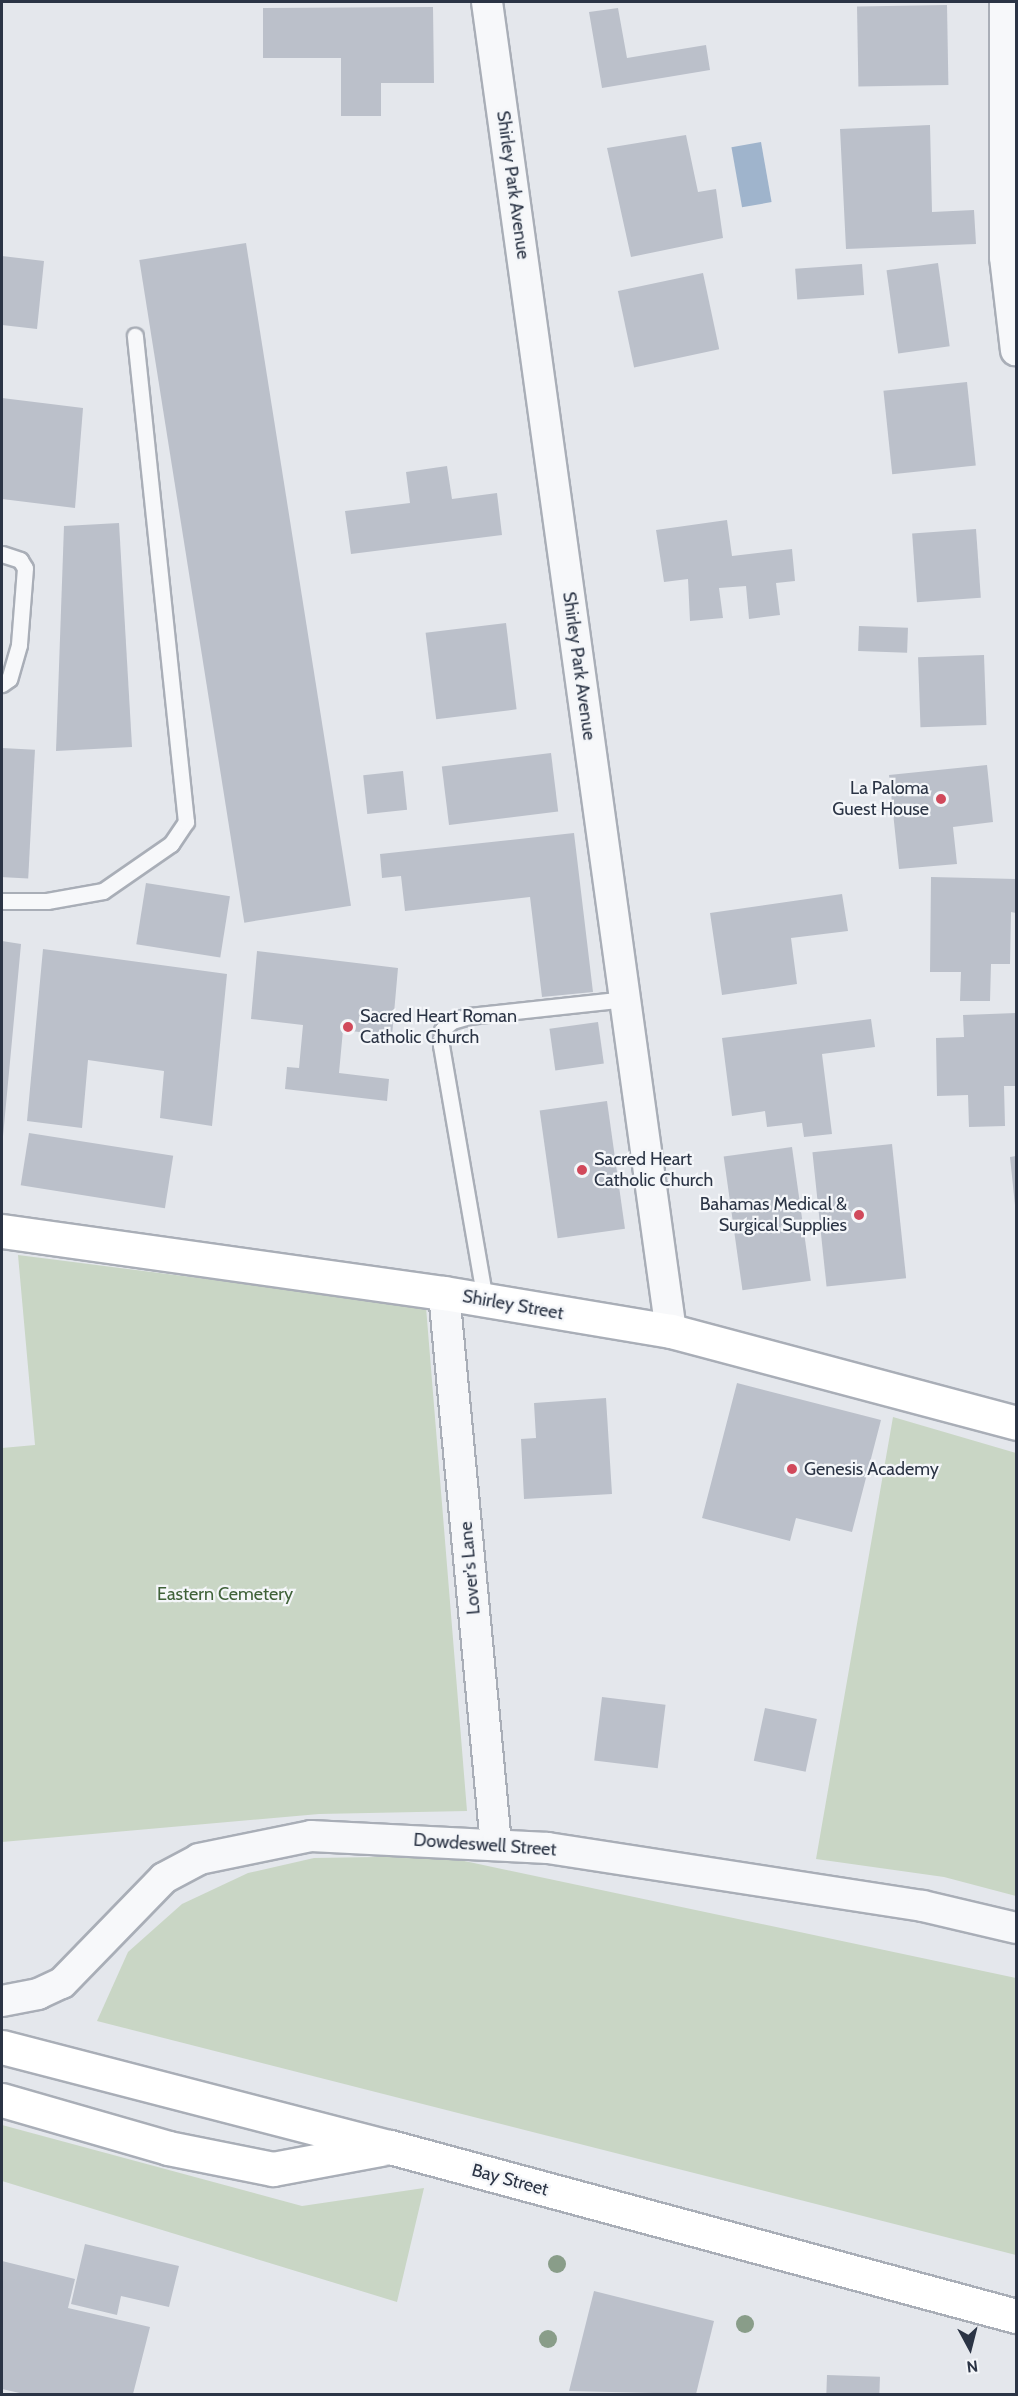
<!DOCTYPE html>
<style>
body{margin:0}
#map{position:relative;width:1018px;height:2396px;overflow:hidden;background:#e4e7ec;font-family:Cabin,sans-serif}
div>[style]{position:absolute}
.green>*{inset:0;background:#c9d6c5}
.water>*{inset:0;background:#9fb4cc;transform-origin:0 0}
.building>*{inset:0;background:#bbc0ca;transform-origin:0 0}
.roads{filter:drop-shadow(2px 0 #a9aeb7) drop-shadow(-2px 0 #a9aeb7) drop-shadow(0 2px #a9aeb7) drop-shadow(0 -2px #a9aeb7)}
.service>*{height:15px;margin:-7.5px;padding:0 7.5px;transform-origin:7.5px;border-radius:7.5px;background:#f7f8fa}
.minor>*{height:30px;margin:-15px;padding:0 15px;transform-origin:15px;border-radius:15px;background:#f7f8fa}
.trunk>*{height:33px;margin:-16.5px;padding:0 16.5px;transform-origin:16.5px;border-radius:16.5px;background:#fff}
.trees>*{width:18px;height:18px;margin:-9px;border-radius:50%;background:#899d89}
.dots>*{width:16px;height:16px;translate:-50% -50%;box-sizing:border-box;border:3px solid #f4f6f9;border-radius:50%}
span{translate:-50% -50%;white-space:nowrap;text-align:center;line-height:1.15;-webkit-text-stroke:4.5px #f4f6f9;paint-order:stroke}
.street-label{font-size:18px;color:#2b3445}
.poi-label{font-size:18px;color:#2b3445}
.right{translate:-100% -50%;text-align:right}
.left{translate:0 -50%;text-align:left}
.park-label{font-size:18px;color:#3f6138}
.frame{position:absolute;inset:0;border:3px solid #2b3445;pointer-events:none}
.north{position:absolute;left:940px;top:2318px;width:60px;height:60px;-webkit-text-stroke:4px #f4f6f9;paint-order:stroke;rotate:173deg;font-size:16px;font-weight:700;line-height:24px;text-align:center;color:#2b3445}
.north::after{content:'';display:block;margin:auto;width:21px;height:27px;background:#2b3445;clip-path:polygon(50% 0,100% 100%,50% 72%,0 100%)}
</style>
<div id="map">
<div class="green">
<div style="clip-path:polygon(18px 1255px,426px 1307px,467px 1811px,319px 1814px,2px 1842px,2px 1448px,35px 1445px)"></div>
<div style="clip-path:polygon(893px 1417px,1016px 1453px,1016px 1896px,944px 1877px,816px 1859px)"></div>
<div style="clip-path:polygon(441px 1856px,1016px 1978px,1016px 2255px,97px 2021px,128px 1952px,182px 1904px,248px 1873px,314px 1858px)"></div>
<div style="clip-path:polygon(2px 2125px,302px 2206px,424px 2188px,397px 2302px,2px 2181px)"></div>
</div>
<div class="water">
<div style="left:761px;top:142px;width:61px;height:30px;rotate:80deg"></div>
</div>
<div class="building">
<div style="left:947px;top:5px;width:80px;height:90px;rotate:89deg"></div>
<div style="clip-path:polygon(433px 7px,434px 83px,381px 83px,381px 116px,341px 116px,341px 58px,263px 58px,263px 8px)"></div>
<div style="clip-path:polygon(618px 8px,627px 58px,706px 45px,710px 70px,602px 88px,589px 12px)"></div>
<div style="clip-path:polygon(930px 125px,932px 212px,974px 210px,976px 244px,846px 249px,840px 129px)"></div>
<div style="clip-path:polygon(686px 135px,698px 192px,716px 189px,723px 238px,631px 257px,607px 148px)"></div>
<div style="left:246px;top:243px;width:671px;height:108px;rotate:81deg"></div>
<div style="clip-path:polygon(2px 256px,44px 261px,37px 329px,2px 325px)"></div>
<div style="left:938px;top:263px;width:84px;height:52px;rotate:82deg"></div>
<div style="left:862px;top:264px;width:31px;height:67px;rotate:86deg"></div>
<div style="left:703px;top:273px;width:78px;height:87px;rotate:78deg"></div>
<div style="left:967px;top:382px;width:84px;height:84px;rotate:84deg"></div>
<div style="clip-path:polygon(2px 398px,83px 408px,75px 508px,2px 499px)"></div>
<div style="clip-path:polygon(447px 466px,452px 499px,497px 493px,502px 535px,351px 554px,345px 511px,410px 503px,406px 472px)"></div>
<div style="clip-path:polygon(727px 520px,732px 556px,792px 549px,795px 581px,776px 583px,780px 615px,749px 619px,746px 586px,719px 588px,723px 618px,690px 621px,688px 579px,664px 582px,656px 530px)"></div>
<div style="clip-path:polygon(119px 523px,132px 747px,56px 751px,64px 526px)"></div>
<div style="left:976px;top:529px;width:69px;height:64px;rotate:86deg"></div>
<div style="left:506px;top:623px;width:87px;height:81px;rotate:83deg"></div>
<div style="left:859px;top:626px;width:49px;height:25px;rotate:2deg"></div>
<div style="left:984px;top:655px;width:70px;height:66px;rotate:88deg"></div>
<div style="left:2px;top:748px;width:33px;height:129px;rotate:3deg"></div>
<div style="left:551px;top:753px;width:59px;height:110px;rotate:83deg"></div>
<div style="clip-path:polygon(987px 765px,993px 822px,953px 827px,957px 864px,899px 869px,889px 775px)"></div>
<div style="left:403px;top:771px;width:39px;height:40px;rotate:84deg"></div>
<div style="clip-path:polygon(574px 833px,593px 992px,542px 997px,530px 897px,405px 911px,401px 876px,382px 878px,380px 854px)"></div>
<div style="clip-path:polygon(931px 877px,1016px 879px,1016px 913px,1011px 912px,1010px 964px,991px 964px,990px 1001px,960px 1001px,961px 972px,930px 972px)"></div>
<div style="left:146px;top:883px;width:85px;height:62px;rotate:9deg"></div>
<div style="clip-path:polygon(842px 894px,848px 931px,791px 938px,797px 984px,722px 995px,710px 913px)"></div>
<div style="clip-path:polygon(2px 941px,21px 944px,3px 1136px,2px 1136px)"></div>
<div style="clip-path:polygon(43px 949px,227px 974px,212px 1126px,160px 1118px,164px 1071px,88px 1060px,82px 1128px,27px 1121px)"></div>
<div style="clip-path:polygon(257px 951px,398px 968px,392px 1036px,343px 1030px,339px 1073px,389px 1079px,387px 1101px,285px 1089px,287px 1067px,299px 1068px,303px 1025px,251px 1019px)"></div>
<div style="clip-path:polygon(1016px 1013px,1016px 1086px,1004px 1086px,1005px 1126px,969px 1127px,968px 1095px,937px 1096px,936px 1038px,964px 1037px,963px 1015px)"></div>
<div style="clip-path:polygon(871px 1019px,875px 1047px,822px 1054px,832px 1134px,804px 1137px,802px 1123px,767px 1127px,765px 1111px,732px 1116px,722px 1038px)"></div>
<div style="left:598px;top:1022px;width:42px;height:49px;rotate:82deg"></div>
<div style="left:607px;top:1101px;width:129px;height:68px;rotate:82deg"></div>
<div style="left:29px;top:1133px;width:146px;height:53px;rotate:9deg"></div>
<div style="left:892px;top:1144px;width:135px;height:80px;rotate:84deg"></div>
<div style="left:792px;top:1147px;width:135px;height:69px;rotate:82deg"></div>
<div style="clip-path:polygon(1016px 1156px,1016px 1205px,1015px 1205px,1010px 1157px)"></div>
<div style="clip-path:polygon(737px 1383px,881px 1420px,852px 1532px,796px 1518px,790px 1541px,702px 1518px)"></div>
<div style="clip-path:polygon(606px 1398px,612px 1494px,524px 1499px,521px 1439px,536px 1438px,534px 1403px)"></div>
<div style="left:602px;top:1697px;width:64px;height:64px;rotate:7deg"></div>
<div style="left:765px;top:1708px;width:53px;height:54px;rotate:12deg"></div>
<div style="clip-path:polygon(85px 2244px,179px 2266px,169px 2307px,121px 2296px,117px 2315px,71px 2304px)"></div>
<div style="clip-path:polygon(2px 2261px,75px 2279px,68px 2308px,150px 2327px,133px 2394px,24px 2394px,2px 2389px)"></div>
<div style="clip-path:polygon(594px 2291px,714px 2321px,696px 2394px,569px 2391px)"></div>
<div style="left:827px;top:2375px;width:53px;height:19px;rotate:2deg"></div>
</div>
<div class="roads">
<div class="service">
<div style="left:2px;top:554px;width:19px;rotate:18deg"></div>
<div style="left:20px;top:560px;width:9px;rotate:58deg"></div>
<div style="left:25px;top:568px;width:77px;rotate:94.5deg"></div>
<div style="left:19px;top:645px;width:35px;rotate:106deg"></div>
<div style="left:9px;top:679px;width:9px;rotate:144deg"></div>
<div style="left:2px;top:901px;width:45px"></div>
<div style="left:47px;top:901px;width:57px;rotate:-10.1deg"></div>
<div style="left:103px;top:891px;width:83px;rotate:-34.7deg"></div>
<div style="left:171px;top:844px;width:27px;rotate:-56deg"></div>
<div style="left:186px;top:822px;width:489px;rotate:-96deg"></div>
<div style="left:485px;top:1300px;width:259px;rotate:-99.8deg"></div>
<div style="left:441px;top:1045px;width:15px;rotate:-86deg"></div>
<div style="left:442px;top:1030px;width:13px;rotate:-42deg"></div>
<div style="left:452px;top:1021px;width:18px;rotate:-16deg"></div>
<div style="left:469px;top:1016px;width:158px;rotate:-6.2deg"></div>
</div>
<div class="minor">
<div style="left:487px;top:2px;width:1342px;rotate:82.12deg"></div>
<div style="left:1005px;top:2px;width:255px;rotate:90deg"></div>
<div style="left:1005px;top:257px;width:94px;rotate:83.3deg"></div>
<div style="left:444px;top:1293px;width:553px;rotate:84.61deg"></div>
<div style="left:2px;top:2001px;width:37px;rotate:-11deg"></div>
<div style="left:38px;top:1994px;width:26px;rotate:-25deg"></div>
<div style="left:62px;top:1983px;width:146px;rotate:-45.8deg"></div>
<div style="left:164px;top:1878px;width:40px;rotate:-28deg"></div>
<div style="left:199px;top:1859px;width:114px;rotate:-11.6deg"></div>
<div style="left:311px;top:1836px;width:237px;rotate:2.9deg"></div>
<div style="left:548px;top:1848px;width:379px;rotate:8.8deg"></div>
<div style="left:923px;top:1906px;width:96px;rotate:13.3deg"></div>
</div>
<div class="trunk">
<div style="left:2px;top:1231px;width:446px;rotate:8deg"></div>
<div style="left:444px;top:1293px;width:230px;rotate:9.5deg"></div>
<div style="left:671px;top:1331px;width:357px;rotate:14.9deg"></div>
<div style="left:2px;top:2047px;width:401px;rotate:14.5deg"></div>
<div style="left:390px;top:2147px;width:648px;rotate:15.11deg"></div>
<div style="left:2px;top:2100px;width:173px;rotate:16.1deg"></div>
<div style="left:168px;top:2148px;width:107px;rotate:11.3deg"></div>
<div style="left:273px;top:2169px;width:109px;rotate:-10.6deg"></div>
</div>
</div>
<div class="trees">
<div style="left:557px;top:2264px"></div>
<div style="left:745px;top:2324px"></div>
<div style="left:548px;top:2339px"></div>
</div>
<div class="dots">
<div style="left:941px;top:799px;background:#d1495b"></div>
<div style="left:348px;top:1027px;background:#d1495b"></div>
<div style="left:582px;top:1170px;background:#d1495b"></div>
<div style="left:859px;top:1215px;background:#d1495b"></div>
<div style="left:792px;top:1469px;background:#d1495b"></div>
</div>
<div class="street-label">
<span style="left:513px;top:185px;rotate:82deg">Shirley Park Avenue</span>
<span style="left:579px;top:666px;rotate:82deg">Shirley Park Avenue</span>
<span style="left:513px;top:1305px;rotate:10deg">Shirley Street</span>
<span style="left:470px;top:1568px;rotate:-95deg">Lover's Lane</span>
<span style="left:485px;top:1845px;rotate:4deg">Dowdeswell Street</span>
<span style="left:510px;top:2180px;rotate:15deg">Bay Street</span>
</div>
<div class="poi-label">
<span class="right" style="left:929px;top:799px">La Paloma<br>Guest House</span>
<span class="left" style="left:360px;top:1027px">Sacred Heart Roman<br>Catholic Church</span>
<span class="left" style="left:594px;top:1170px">Sacred Heart<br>Catholic Church</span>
<span class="right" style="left:847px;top:1215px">Bahamas Medical &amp;<br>Surgical Supplies</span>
<span class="left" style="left:804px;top:1469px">Genesis Academy</span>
</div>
<div class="park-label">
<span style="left:225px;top:1594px">Eastern Cemetery</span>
</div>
<div class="frame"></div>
<div class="north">N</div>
</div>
